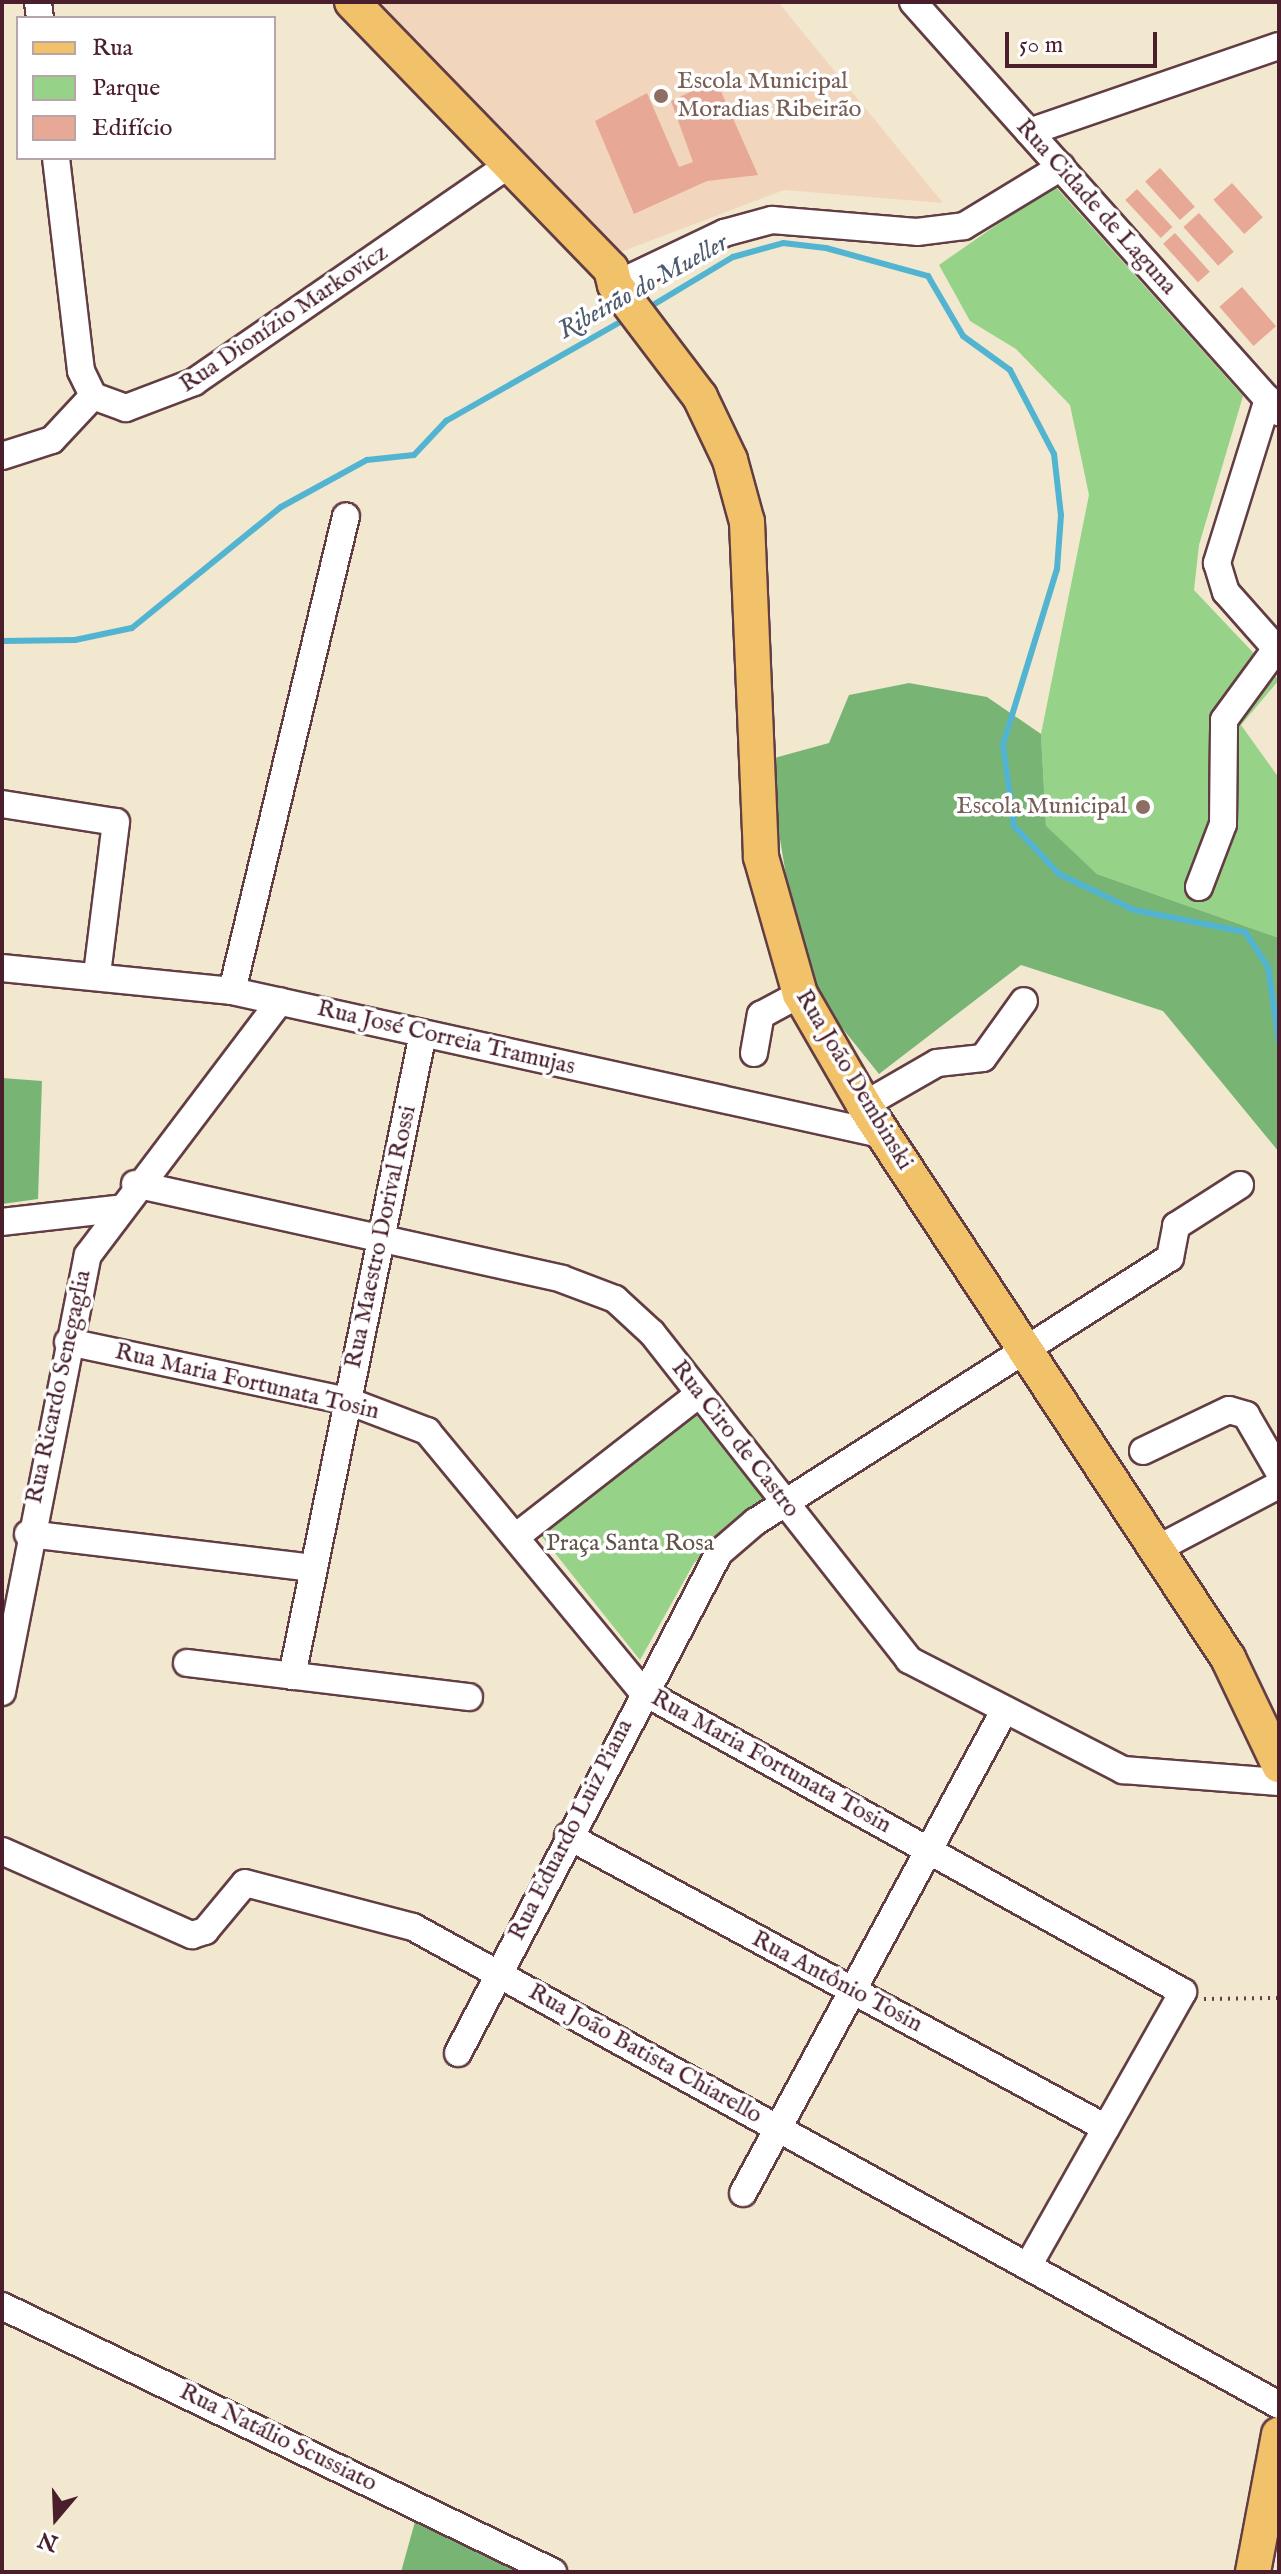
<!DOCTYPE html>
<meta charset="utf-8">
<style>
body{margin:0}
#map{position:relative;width:1281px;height:2574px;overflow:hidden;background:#f1e8cf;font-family:"IM FELL English",serif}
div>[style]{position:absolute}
.built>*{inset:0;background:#f1d5bd}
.green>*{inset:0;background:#96d388}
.forest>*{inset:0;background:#78b574}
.stream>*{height:6px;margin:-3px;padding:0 3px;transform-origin:3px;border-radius:3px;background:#53b4d2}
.building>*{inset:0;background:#e8a896;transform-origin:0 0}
.path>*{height:4px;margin-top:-2px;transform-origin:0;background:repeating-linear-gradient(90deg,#633d44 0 2px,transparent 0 8px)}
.roads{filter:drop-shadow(2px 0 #633d44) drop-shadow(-2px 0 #633d44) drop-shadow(0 2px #633d44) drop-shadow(0 -2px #633d44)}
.minor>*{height:26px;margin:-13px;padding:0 13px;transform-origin:13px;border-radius:13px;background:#fff}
.major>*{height:34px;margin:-17px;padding:0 17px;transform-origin:17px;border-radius:17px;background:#f2c26a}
.dots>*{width:22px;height:22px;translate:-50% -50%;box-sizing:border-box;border:4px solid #fff;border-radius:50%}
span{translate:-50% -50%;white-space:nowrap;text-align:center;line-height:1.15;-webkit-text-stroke:7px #fff;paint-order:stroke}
.education-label{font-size:24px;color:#785e54}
.left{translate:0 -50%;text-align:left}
.right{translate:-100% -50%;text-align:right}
.street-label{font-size:24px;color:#4a1f2b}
.park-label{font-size:24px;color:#615547}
.water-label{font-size:26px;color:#4e5b6e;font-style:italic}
.frame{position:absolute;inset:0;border:4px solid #4a1f2b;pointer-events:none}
.legend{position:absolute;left:16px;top:16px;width:260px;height:144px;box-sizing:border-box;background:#fff;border:2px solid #b7a5aa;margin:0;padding:10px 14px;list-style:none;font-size:24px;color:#4a1f2b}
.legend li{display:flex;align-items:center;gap:16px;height:40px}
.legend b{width:40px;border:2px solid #b7a5aa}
.north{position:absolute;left:16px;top:2478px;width:80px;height:80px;-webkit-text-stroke:6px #fff;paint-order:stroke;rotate:199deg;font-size:22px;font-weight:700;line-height:32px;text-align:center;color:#4a1f2b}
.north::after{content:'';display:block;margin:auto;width:28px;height:36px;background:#4a1f2b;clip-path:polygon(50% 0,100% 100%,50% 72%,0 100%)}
.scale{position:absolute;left:1005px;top:32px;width:152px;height:36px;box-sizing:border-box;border:4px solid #4a1f2b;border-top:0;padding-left:10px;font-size:24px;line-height:28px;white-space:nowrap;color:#4a1f2b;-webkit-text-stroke:6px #fff;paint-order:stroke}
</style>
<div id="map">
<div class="built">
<div style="clip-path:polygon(778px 2px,943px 203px,784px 190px,613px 255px,381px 3px)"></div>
</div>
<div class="green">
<div style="clip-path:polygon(1054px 185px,1243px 396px,1199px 545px,1194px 590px,1279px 680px,1241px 725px,1279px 778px,1279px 938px,1097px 874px,1046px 827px,1041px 734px,1089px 495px,1070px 405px,1016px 349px,970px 321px,939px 265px)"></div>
<div style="clip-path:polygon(692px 1410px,766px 1502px,694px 1563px,640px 1660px,539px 1533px)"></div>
</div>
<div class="forest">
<div style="clip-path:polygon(909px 683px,987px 697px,1041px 734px,1046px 826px,1097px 874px,1279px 938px,1279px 1152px,1163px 1011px,1021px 965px,879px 1074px,803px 979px,767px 760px,829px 743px,849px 695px)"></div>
<div style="clip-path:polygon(2px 1078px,42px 1081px,38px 1199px,2px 1204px)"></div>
<div style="clip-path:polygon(416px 2518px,527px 2572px,401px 2572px)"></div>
</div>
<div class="stream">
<div style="left:648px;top:308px;width:99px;rotate:-31deg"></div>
<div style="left:733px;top:257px;width:52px;rotate:-15.6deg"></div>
<div style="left:783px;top:243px;width:43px;rotate:6.6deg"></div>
<div style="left:826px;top:248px;width:106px;rotate:15.4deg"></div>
<div style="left:928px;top:276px;width:69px;rotate:59.7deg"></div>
<div style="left:963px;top:336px;width:58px;rotate:35.9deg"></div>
<div style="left:1010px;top:370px;width:95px;rotate:62.4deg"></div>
<div style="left:1054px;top:454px;width:61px;rotate:83.5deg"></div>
<div style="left:1061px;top:515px;width:54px;rotate:94.2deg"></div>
<div style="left:1057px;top:569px;width:184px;rotate:107.1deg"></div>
<div style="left:1003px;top:745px;width:82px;rotate:82.3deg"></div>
<div style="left:1014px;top:826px;width:66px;rotate:46.8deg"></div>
<div style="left:1059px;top:874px;width:83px;rotate:25.6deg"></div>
<div style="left:1134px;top:910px;width:113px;rotate:11.2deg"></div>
<div style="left:1245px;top:932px;width:42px;rotate:56.7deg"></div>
<div style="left:1268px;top:967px;width:77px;rotate:81.8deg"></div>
<div style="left:2px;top:641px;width:73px;rotate:-0.8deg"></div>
<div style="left:75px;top:640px;width:58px;rotate:-11.9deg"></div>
<div style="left:132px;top:628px;width:192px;rotate:-39.1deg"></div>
<div style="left:281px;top:507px;width:98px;rotate:-28.7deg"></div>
<div style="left:367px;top:460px;width:47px;rotate:-6.1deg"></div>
<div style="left:414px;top:455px;width:47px;rotate:-46.7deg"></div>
<div style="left:446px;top:421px;width:208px;rotate:-29.6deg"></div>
</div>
<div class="building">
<div style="clip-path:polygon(716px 80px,758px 175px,707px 181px,634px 214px,595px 121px,647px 93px,679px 167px,693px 162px,671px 101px)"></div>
<div style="left:1160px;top:168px;width:52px;height:20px;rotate:48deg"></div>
<div style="left:1232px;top:183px;width:46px;height:25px;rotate:48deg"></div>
<div style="left:1137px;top:189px;width:52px;height:16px;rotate:47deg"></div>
<div style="left:1199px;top:213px;width:52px;height:21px;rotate:48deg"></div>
<div style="left:1175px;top:233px;width:52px;height:16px;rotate:48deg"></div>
<div style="left:1242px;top:287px;width:52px;height:30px;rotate:49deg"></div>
</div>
<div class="path">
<div style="left:1204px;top:1999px;width:75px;rotate:-0.8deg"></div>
</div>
<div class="roads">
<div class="minor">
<div style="left:38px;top:2px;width:16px;rotate:83deg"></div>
<div style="left:913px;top:2px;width:550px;rotate:48.25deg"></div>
<div style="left:1029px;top:132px;width:264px;rotate:-19deg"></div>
<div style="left:56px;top:158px;width:214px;rotate:83.3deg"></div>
<div style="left:81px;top:371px;width:28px;rotate:64deg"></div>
<div style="left:93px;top:396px;width:35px;rotate:20deg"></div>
<div style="left:126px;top:408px;width:73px;rotate:-20.9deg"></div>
<div style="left:194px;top:382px;width:379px;rotate:-34.6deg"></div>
<div style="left:615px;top:285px;width:121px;rotate:-25.5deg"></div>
<div style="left:724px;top:233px;width:50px;rotate:-15.2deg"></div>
<div style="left:772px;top:220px;width:145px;rotate:4.7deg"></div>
<div style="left:917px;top:232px;width:47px;rotate:-7.3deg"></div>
<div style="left:964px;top:226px;width:114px;rotate:-31.3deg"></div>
<div style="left:1268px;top:399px;width:172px;rotate:107.3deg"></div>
<div style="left:1217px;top:563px;width:30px;rotate:73deg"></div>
<div style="left:1226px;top:592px;width:80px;rotate:48.5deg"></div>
<div style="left:2px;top:456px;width:52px;rotate:-17.7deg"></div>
<div style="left:52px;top:440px;width:60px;rotate:-47deg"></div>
<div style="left:2px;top:804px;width:115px;rotate:9deg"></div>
<div style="left:116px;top:822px;width:153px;rotate:97.1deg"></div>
<div style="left:1199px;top:887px;width:67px;rotate:-69.1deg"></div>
<div style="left:1223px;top:824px;width:104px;rotate:-89.4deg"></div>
<div style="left:1224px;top:720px;width:88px;rotate:-53.8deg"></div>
<div style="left:2px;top:968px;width:231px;rotate:5.7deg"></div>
<div style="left:232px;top:991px;width:669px;rotate:12.44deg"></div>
<div style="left:232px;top:991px;width:488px;rotate:-76.5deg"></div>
<div style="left:754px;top:1053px;width:39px;rotate:-80deg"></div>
<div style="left:761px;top:1015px;width:44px;rotate:-28.3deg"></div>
<div style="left:864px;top:1105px;width:84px;rotate:-29.9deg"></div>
<div style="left:937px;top:1063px;width:46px;rotate:-6.2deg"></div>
<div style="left:983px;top:1058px;width:70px;rotate:-54.3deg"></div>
<div style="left:135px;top:1184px;width:437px;rotate:12.5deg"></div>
<div style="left:562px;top:1279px;width:57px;rotate:20.7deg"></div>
<div style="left:615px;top:1299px;width:50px;rotate:42.6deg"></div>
<div style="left:652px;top:1333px;width:416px;rotate:51.8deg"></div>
<div style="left:909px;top:1660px;width:241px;rotate:27.2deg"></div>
<div style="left:1123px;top:1770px;width:156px;rotate:4.4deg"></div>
<div style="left:2px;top:1222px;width:115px;rotate:-6.5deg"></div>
<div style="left:68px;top:1342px;width:286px;rotate:11.9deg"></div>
<div style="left:348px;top:1401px;width:85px;rotate:20.8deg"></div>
<div style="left:427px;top:1431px;width:337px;rotate:50.4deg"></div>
<div style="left:642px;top:1691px;width:619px;rotate:29.09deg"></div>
<div style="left:1183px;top:1992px;width:315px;rotate:119.5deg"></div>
<div style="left:1143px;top:1451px;width:95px;rotate:-25.5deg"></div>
<div style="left:1229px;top:1410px;width:18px;rotate:16deg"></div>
<div style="left:1246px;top:1415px;width:66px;rotate:59.9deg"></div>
<div style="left:28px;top:1534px;width:287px;rotate:6.8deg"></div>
<div style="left:518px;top:1535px;width:229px;rotate:-37.9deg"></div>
<div style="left:1157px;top:1549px;width:138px;rotate:-27.7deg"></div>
<div style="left:187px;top:1663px;width:284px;rotate:6.9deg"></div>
<div style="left:292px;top:1676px;width:656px;rotate:-78.48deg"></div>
<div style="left:2px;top:1692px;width:445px;rotate:-78.9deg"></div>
<div style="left:88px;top:1255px;width:318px;rotate:-52.9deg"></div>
<div style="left:568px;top:1836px;width:612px;rotate:28.49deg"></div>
<div style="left:2px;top:1851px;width:208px;rotate:23.9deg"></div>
<div style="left:192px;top:1935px;width:14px;rotate:-17deg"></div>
<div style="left:205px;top:1931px;width:62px;rotate:-50.2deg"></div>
<div style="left:245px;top:1883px;width:174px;rotate:14.7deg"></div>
<div style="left:413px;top:1927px;width:989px;rotate:28.9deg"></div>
<div style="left:458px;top:2053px;width:564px;rotate:-62.44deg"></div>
<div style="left:719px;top:1553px;width:48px;rotate:-40.7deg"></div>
<div style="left:755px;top:1522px;width:492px;rotate:-32.5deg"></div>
<div style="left:1170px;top:1258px;width:33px;rotate:-79deg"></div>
<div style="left:1176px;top:1226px;width:76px;rotate:-32.6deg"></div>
<div style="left:743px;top:2193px;width:546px;rotate:-61.56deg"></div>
<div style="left:2px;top:2306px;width:612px;rotate:25.77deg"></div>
</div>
<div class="major">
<div style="left:352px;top:2px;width:372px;rotate:45.9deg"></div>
<div style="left:611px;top:269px;width:16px;rotate:76deg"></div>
<div style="left:615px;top:285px;width:141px;rotate:52.8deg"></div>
<div style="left:700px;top:397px;width:70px;rotate:64.5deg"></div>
<div style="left:730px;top:460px;width:64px;rotate:74.7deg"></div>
<div style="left:747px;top:522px;width:335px;rotate:87.6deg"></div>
<div style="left:761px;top:857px;width:142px;rotate:74.1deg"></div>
<div style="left:800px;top:994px;width:128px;rotate:60deg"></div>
<div style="left:864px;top:1105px;width:662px;rotate:56.65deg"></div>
<div style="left:1228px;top:1658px;width:119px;rotate:64.5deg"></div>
<div style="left:1253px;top:2572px;width:140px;rotate:-79.3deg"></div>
</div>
</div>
<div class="dots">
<div style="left:661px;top:96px;background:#8d6e63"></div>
<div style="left:1143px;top:807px;background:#8d6e63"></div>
</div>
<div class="education-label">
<span class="left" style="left:677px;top:96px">Escola Municipal<br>Moradias Ribeirão</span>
<span class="right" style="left:1127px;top:807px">Escola Municipal</span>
</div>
<div class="street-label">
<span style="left:1096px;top:207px;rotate:48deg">Rua Cidade de Laguna</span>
<span style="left:284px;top:319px;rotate:-34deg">Rua Dionízio Markovicz</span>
<span style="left:446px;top:1038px;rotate:13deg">Rua José Correia Tramujas</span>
<span style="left:854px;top:1080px;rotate:59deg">Rua João Dembinski</span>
<span style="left:381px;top:1237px;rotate:-78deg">Rua Maestro Dorival Rossi</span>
<span style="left:247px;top:1382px;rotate:13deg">Rua Maria Fortunata Tosin</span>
<span style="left:59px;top:1387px;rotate:-78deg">Rua Ricardo Senegaglia</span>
<span style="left:735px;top:1439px;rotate:52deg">Rua Ciro de Castro</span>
<span style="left:771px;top:1762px;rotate:29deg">Rua Maria Fortunata Tosin</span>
<span style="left:571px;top:1830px;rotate:-63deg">Rua Eduardo Luiz Piana</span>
<span style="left:837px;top:1982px;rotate:28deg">Rua Antônio Tosin</span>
<span style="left:645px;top:2054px;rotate:29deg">Rua João Batista Chiarello</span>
<span style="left:278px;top:2438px;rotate:26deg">Rua Natálio Scussiato</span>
</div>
<div class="park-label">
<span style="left:630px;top:1544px">Praça Santa Rosa</span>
</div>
<div class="water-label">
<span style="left:643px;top:287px;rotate:-29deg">Ribeirão do Mueller</span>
</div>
<div class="frame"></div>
<ul class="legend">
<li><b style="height:10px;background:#f2c26a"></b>Rua</li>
<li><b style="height:22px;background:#96d388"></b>Parque</li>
<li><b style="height:22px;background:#e8a896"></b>Edifício</li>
</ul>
<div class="north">N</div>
<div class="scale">50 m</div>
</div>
